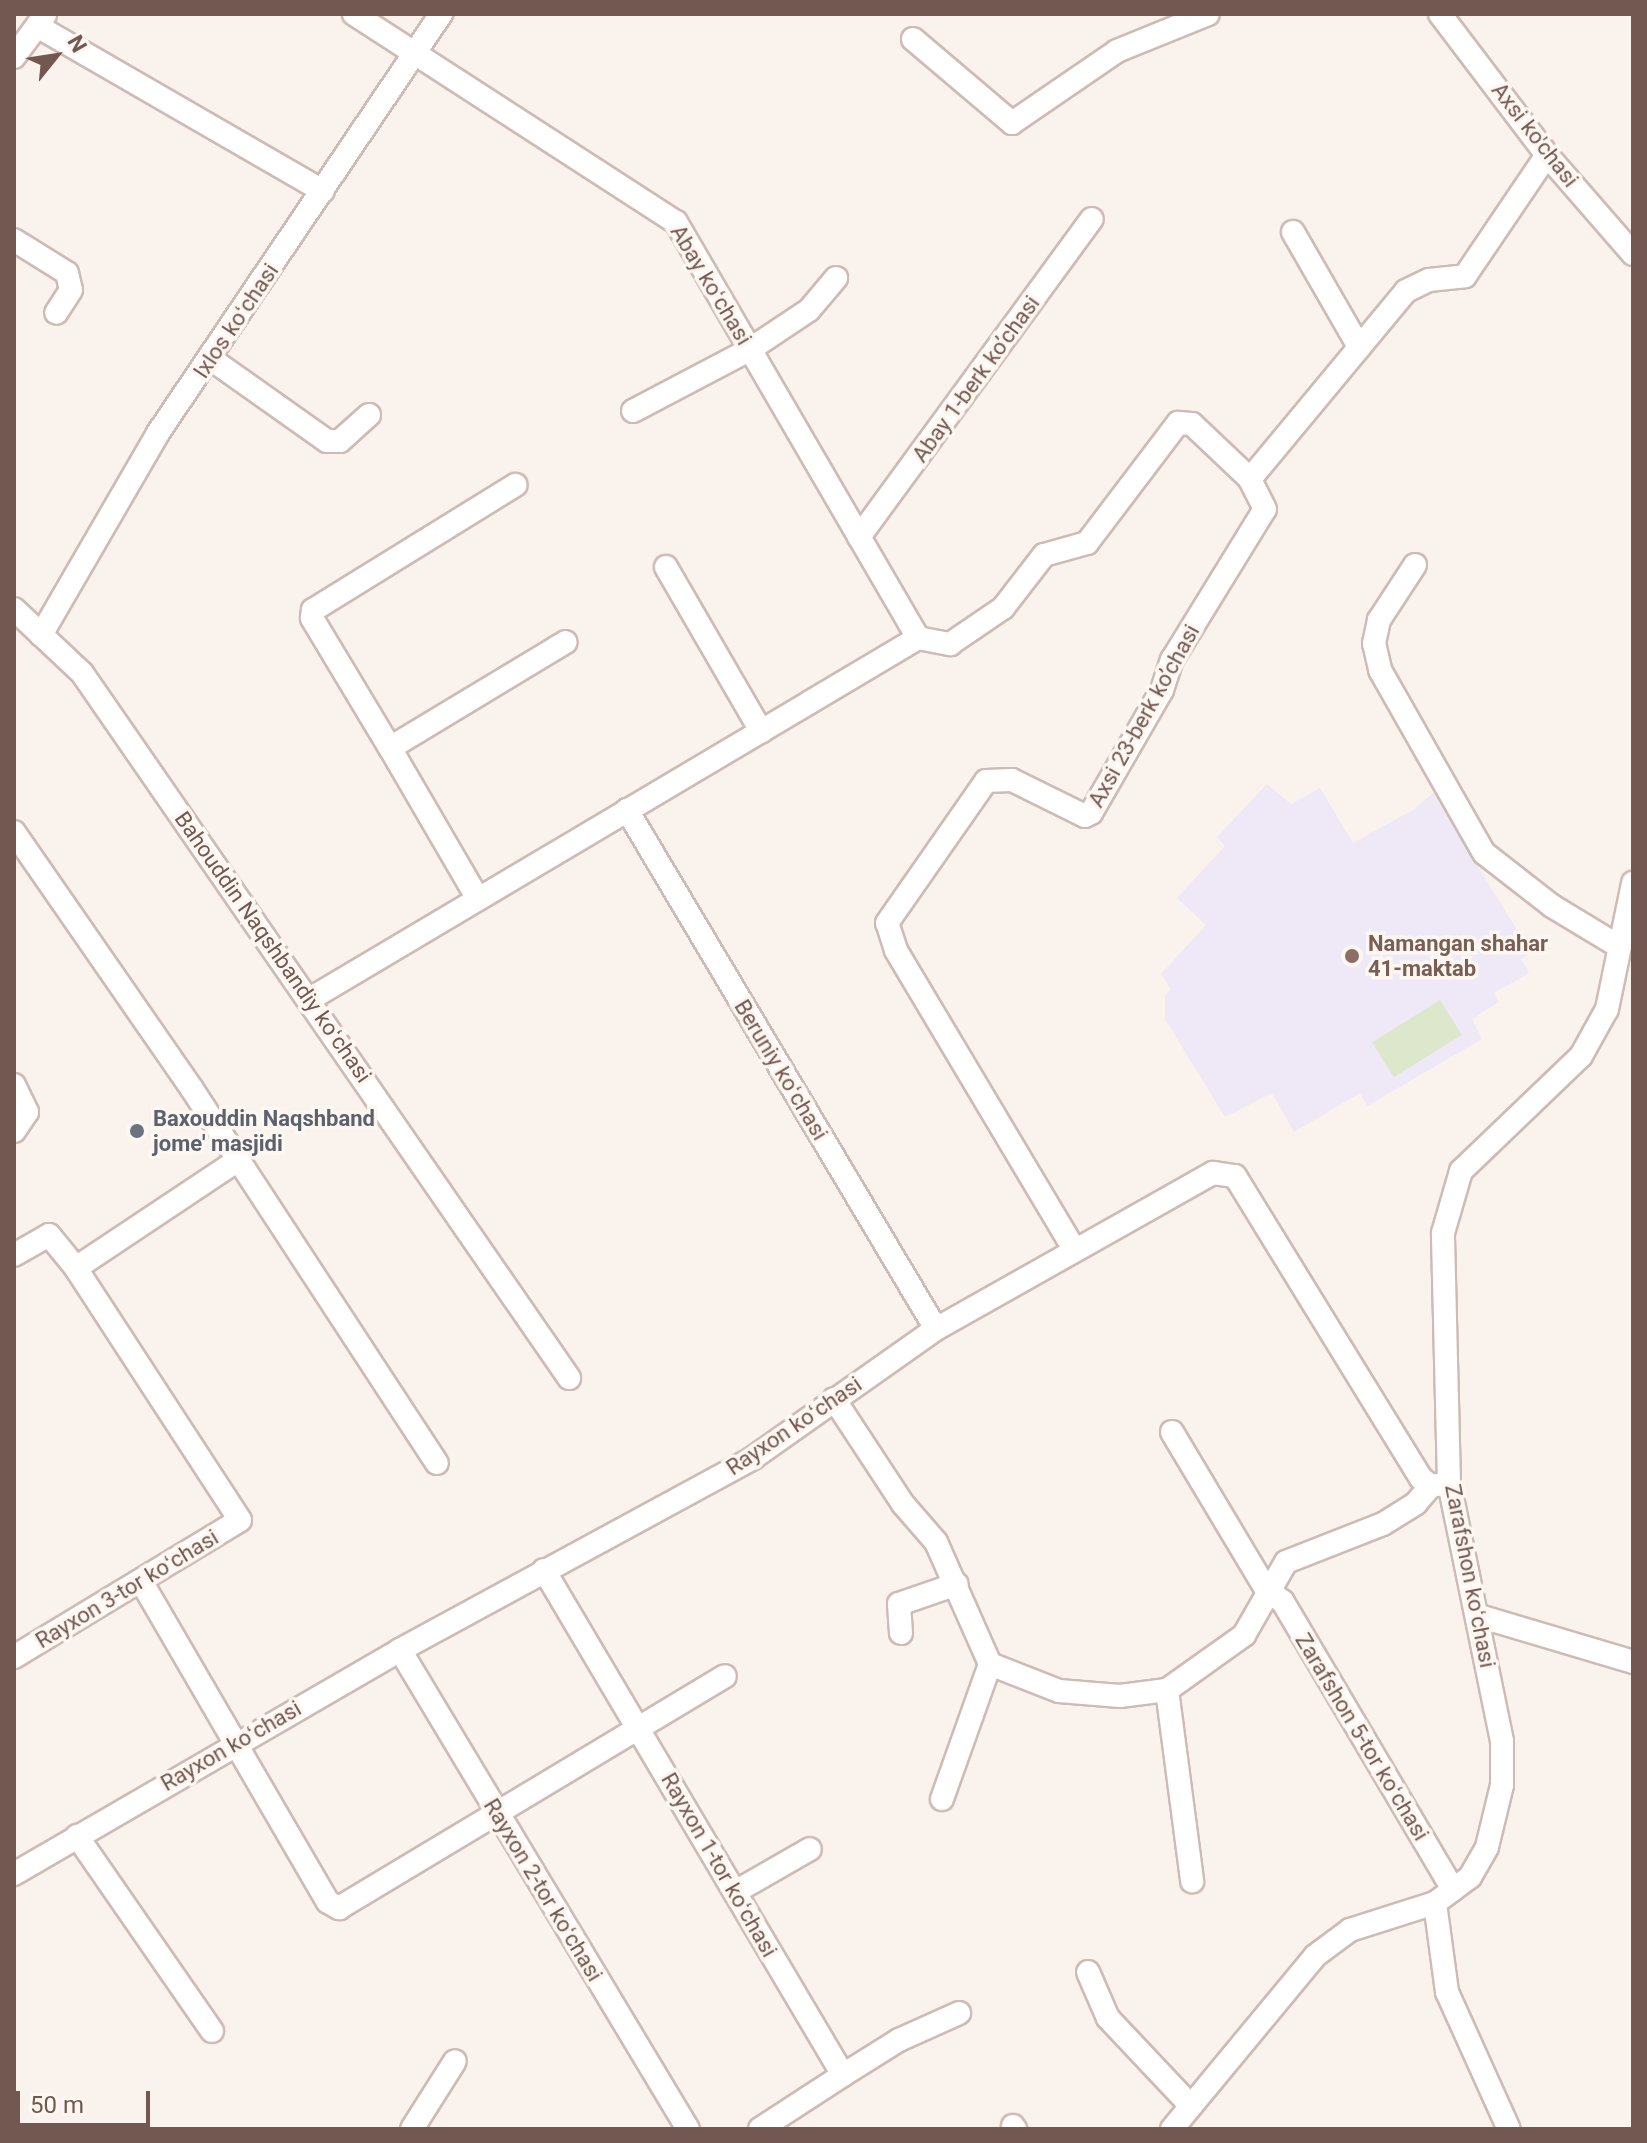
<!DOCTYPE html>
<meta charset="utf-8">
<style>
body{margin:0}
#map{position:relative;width:1647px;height:2143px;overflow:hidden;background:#faf2ec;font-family:Roboto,sans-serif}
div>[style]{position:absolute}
.education>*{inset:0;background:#efe8f7}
.green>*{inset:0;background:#dce7cc;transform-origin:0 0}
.roads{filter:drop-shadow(2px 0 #cebbb5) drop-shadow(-2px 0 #cebbb5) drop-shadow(0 2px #cebbb5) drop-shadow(0 -2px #cebbb5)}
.minor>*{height:22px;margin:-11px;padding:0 11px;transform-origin:11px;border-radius:11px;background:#fff}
.dots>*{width:22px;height:22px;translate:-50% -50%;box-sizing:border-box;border:4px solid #fdf7f2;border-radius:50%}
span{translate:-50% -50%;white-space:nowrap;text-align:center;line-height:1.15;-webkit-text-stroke:7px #fdf7f2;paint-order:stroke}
.street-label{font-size:22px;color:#735751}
.education-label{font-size:22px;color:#785e54;font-weight:700}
.left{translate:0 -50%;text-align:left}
.worship-label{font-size:22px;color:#5b616d;font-weight:700}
.frame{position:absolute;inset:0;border:16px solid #735751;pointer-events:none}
.north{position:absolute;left:16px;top:16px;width:80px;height:80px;-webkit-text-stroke:6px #fdf7f2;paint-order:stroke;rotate:60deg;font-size:22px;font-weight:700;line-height:32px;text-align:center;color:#735751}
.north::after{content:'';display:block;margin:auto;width:28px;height:36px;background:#735751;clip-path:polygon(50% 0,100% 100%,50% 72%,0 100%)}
.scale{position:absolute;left:16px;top:2091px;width:134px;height:36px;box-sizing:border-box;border:4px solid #735751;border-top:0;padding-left:10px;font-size:24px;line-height:28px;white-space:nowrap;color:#735751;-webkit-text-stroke:6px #fdf7f2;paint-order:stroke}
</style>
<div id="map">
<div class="education">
<div style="clip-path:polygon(1267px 784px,1291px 804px,1320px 788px,1353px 843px,1413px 810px,1433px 793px,1531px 953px,1521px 959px,1529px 973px,1494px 993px,1499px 1002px,1472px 1019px,1482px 1039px,1367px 1106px,1360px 1093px,1294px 1132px,1272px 1093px,1225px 1117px,1165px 1019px,1165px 995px,1171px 990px,1161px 974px,1206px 925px,1177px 898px,1225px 846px,1217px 837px)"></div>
</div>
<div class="green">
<div style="left:1440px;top:1000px;width:41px;height:80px;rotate:58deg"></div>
</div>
<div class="roads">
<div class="minor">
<div style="left:354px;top:14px;width:383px;rotate:32.9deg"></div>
<div style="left:676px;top:222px;width:481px;rotate:59.8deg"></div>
<div style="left:1440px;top:14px;width:177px;rotate:52.8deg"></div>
<div style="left:1547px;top:155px;width:131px;rotate:49deg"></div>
<div style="left:37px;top:26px;width:330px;rotate:30deg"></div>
<div style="left:913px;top:39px;width:130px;rotate:40.3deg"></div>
<div style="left:1012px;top:123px;width:127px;rotate:-34.4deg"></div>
<div style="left:1117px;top:51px;width:98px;rotate:-22.1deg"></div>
<div style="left:14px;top:57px;width:52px;rotate:-53.6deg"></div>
<div style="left:1293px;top:232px;width:133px;rotate:60.1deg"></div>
<div style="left:14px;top:240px;width:62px;rotate:31.9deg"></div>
<div style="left:67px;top:273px;width:17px;rotate:77deg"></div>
<div style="left:71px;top:290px;width:27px;rotate:123deg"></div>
<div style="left:211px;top:359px;width:142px;rotate:35.3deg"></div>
<div style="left:327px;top:441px;width:13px"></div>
<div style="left:340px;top:441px;width:39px;rotate:-42deg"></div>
<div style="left:633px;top:411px;width:131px;rotate:-27.7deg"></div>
<div style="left:749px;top:350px;width:72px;rotate:-33.7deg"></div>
<div style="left:809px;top:310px;width:42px;rotate:-49.8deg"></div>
<div style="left:859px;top:537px;width:394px;rotate:-53.8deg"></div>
<div style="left:1415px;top:565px;width:66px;rotate:123.2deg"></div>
<div style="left:1379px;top:620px;width:24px;rotate:102deg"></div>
<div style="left:1374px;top:643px;width:28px;rotate:77deg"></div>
<div style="left:1380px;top:670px;width:210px;rotate:60.4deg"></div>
<div style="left:1484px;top:853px;width:86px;rotate:37.9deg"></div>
<div style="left:1552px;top:906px;width:79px;rotate:31.1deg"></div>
<div style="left:666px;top:567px;width:190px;rotate:59.9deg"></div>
<div style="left:14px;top:609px;width:93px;rotate:43.3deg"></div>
<div style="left:82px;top:673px;width:857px;rotate:55.36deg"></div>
<div style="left:41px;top:635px;width:233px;rotate:-59.9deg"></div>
<div style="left:158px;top:433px;width:506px;rotate:-55.96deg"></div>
<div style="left:918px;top:638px;width:33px;rotate:11deg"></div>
<div style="left:950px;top:644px;width:64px;rotate:-34.2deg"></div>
<div style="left:1003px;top:608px;width:67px;rotate:-52.3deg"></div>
<div style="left:1044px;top:555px;width:45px;rotate:-15.6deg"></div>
<div style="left:1087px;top:543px;width:151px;rotate:-52.8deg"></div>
<div style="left:1178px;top:423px;width:14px;rotate:4deg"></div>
<div style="left:1192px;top:424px;width:80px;rotate:43.5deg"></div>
<div style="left:390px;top:748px;width:152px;rotate:-121deg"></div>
<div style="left:312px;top:618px;width:8px;rotate:-83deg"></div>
<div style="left:313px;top:610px;width:238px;rotate:-31.7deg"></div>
<div style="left:627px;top:810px;width:604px;rotate:59.23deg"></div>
<div style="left:14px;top:832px;width:313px;rotate:55.3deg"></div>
<div style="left:192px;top:1089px;width:447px;rotate:56.8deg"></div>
<div style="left:478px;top:899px;width:175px;rotate:-120.2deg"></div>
<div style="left:390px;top:748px;width:205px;rotate:-31.1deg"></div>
<div style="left:310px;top:999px;width:707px;rotate:-30.7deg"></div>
<div style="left:14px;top:1085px;width:30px;rotate:64deg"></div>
<div style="left:27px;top:1112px;width:23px;rotate:124deg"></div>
<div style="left:1074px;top:1249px;width:348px;rotate:-120.8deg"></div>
<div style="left:896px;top:950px;width:28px;rotate:-108deg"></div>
<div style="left:887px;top:923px;width:173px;rotate:-55.1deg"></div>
<div style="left:986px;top:781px;width:26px;rotate:-2deg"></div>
<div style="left:1012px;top:780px;width:81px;rotate:26.3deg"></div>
<div style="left:1085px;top:816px;width:7px;rotate:-27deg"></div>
<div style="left:1091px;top:813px;width:142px;rotate:-60deg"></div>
<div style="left:1162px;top:690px;width:32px;rotate:-72deg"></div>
<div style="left:1172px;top:660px;width:177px;rotate:-58.4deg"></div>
<div style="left:1265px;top:509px;width:34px;rotate:-117deg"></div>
<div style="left:1250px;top:479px;width:244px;rotate:-50.3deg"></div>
<div style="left:1406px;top:291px;width:25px;rotate:-26deg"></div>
<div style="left:1429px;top:280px;width:36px;rotate:-6deg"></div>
<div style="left:1465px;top:276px;width:146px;rotate:-55.9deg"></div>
<div style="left:14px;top:1255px;width:40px;rotate:-29.7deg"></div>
<div style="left:49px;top:1235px;width:43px;rotate:50.7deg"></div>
<div style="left:834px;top:1399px;width:126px;rotate:56.7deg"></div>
<div style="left:903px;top:1504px;width:50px;rotate:49deg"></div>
<div style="left:936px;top:1542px;width:133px;rotate:66.1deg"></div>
<div style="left:990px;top:1664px;width:74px;rotate:21.4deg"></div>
<div style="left:1059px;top:1691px;width:61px;rotate:4.7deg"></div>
<div style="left:1120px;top:1696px;width:47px;rotate:-7.3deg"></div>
<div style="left:1167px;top:1690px;width:95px;rotate:-35.5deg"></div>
<div style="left:1244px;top:1635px;width:84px;rotate:-60.1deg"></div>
<div style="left:1286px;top:1562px;width:104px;rotate:-21.4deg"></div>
<div style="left:1383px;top:1524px;width:39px;rotate:-32deg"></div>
<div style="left:1416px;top:1503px;width:23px;rotate:-49deg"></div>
<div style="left:1172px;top:1432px;width:183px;rotate:59.1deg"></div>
<div style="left:1266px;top:1589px;width:21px;rotate:37deg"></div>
<div style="left:1283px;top:1602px;width:334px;rotate:59.4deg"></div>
<div style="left:544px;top:1570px;width:587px;rotate:59.37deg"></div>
<div style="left:843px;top:2075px;width:99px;rotate:147deg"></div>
<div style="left:141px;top:1581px;width:371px;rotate:59.8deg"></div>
<div style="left:328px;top:1902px;width:13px;rotate:29deg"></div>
<div style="left:339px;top:1908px;width:450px;rotate:-31deg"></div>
<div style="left:1479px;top:1616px;width:161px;rotate:16.6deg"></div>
<div style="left:901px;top:1633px;width:29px;rotate:-94deg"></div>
<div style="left:899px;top:1604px;width:61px;rotate:-19deg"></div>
<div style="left:400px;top:1650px;width:559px;rotate:58.98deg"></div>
<div style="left:14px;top:1657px;width:264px;rotate:-31.2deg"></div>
<div style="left:240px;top:1520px;width:301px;rotate:-123.1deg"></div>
<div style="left:76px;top:1268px;width:195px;rotate:-33.7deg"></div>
<div style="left:1167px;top:1690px;width:193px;rotate:82.5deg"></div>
<div style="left:942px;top:1799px;width:143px;rotate:-70.4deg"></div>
<div style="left:77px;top:1836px;width:237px;rotate:55.3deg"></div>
<div style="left:14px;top:1874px;width:446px;rotate:-30.1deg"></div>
<div style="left:400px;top:1650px;width:402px;rotate:-28.5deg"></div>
<div style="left:753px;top:1458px;width:224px;rotate:-35.2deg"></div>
<div style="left:936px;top:1329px;width:318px;rotate:-29.4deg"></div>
<div style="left:1213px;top:1173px;width:22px;rotate:8deg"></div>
<div style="left:1235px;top:1176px;width:355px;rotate:58.4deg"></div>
<div style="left:1421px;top:1478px;width:13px;rotate:39deg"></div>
<div style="left:1431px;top:1486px;width:18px;rotate:-9deg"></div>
<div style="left:735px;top:1892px;width:86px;rotate:-29.8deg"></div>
<div style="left:1435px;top:1903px;width:90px;rotate:82.3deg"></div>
<div style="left:1447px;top:1992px;width:150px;rotate:65.7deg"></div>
<div style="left:1088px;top:1972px;width:50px;rotate:66.5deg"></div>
<div style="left:1108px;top:2018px;width:121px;rotate:46.7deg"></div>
<div style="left:843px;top:2075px;width:66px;rotate:-32deg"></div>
<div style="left:899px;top:2040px;width:66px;rotate:-24.2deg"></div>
<div style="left:1013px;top:2126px;width:4px;rotate:56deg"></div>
<div style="left:412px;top:2129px;width:80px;rotate:-57.7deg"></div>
<div style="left:1172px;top:2129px;width:224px;rotate:-50.4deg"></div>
<div style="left:1315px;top:1956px;width:44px;rotate:-36.6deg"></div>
<div style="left:1350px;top:1930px;width:89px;rotate:-17.6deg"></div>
<div style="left:1435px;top:1903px;width:44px;rotate:-36.6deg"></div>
<div style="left:1470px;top:1877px;width:34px;rotate:-60deg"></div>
<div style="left:1487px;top:1847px;width:64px;rotate:-76.4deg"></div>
<div style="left:1502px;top:1785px;width:44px;rotate:-90deg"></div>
<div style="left:1502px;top:1741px;width:263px;rotate:-101.6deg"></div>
<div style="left:1449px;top:1483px;width:250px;rotate:-91.4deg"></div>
<div style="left:1443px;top:1233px;width:65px;rotate:-73.8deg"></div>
<div style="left:1461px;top:1171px;width:166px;rotate:-43.8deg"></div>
<div style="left:1581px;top:1056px;width:54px;rotate:-61deg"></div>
<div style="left:1607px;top:1009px;width:129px;rotate:-78.3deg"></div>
</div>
</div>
<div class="dots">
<div style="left:1352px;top:956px;background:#8d6e63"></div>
<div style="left:137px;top:1131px;background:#6b7280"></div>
</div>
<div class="street-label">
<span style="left:1535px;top:135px;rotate:52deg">Axsi ko'chasi</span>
<span style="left:711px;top:285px;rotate:59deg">Abay koʻchasi</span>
<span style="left:236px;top:321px;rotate:-56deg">Ixlos koʻchasi</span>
<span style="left:976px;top:379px;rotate:-54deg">Аbay 1-berk koʼchasi</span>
<span style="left:1144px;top:716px;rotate:-61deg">Аxsi 23-berk koʼchasi</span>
<span style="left:273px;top:947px;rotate:55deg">Bahouddin Naqshbandiy koʻchasi</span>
<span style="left:781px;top:1070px;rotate:59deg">Beruniy koʻchasi</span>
<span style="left:794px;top:1426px;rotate:-34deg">Rayxon koʻchasi</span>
<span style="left:1470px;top:1576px;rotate:79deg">Zarafshon koʻchasi</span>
<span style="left:127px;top:1589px;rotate:-31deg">Rayxon 3-tor koʻchasi</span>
<span style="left:1362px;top:1737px;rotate:59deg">Zarafshon 5-tor koʻchasi</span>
<span style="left:231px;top:1746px;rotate:-30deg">Rayxon koʻchasi</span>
<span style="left:719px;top:1865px;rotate:60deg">Rayxon 1-tor koʻchasi</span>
<span style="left:543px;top:1890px;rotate:59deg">Rayxon 2-tor koʻchasi</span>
</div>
<div class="education-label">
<span class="left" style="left:1368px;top:956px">Namangan shahar<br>41-maktab</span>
</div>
<div class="worship-label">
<span class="left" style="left:153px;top:1131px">Baxouddin Naqshband<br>jome' masjidi</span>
</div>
<div class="frame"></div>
<div class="north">N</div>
<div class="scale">50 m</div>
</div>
